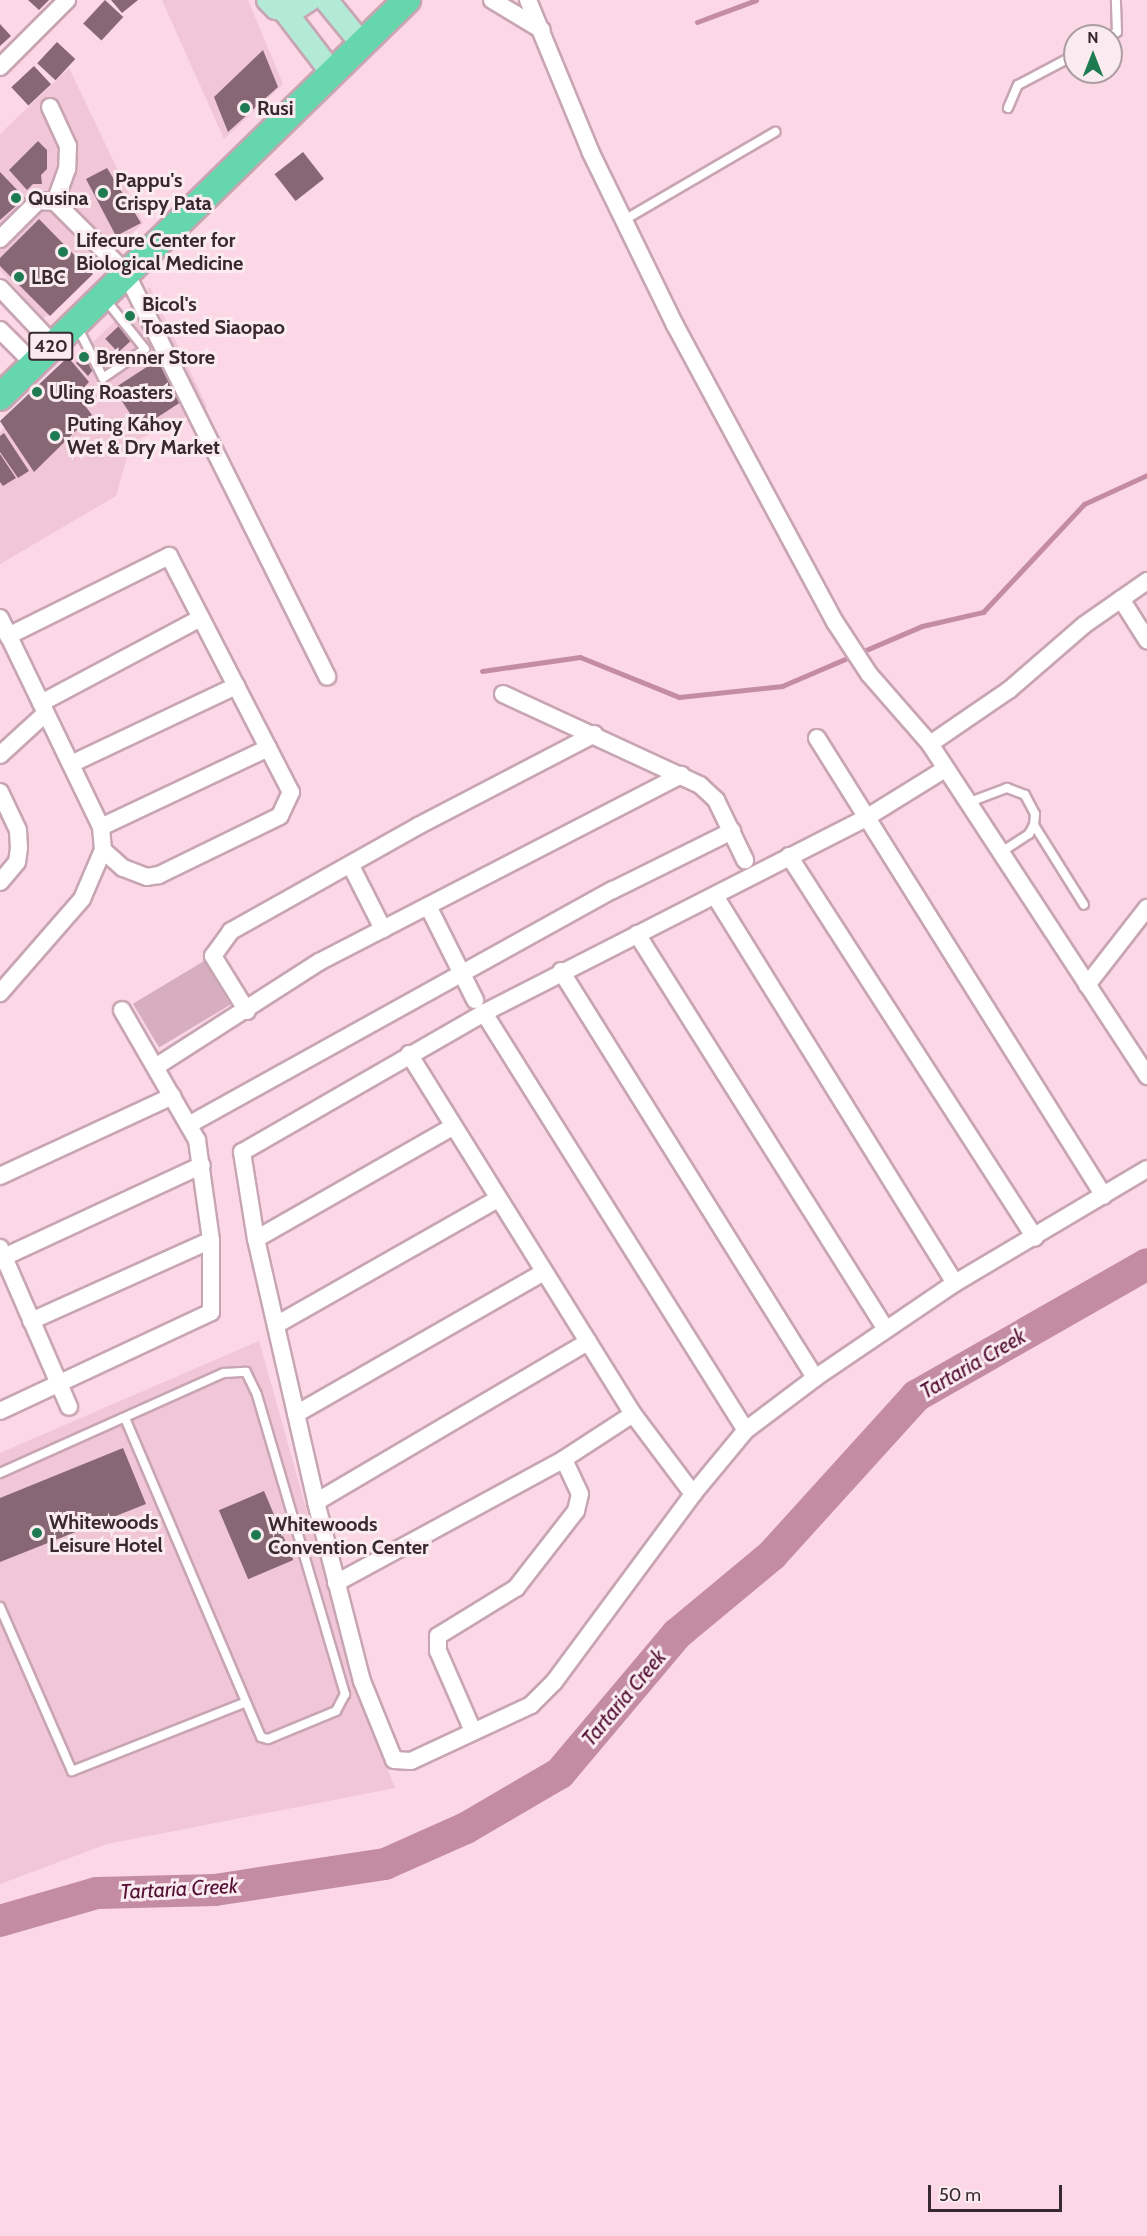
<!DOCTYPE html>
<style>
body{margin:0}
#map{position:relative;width:1147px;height:2236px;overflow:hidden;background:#fcd7e5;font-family:Cabin,sans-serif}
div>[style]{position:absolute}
.built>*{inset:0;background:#f1c6d7}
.green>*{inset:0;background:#d7aebe;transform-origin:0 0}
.stream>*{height:5px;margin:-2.5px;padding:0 2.5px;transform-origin:2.5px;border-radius:2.5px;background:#c48ca3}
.river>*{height:32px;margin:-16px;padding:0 16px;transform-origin:16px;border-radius:16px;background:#c48ca3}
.building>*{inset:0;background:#876774;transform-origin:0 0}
.roads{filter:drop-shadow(2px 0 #c8a5b3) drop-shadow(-2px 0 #c8a5b3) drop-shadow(0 2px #c8a5b3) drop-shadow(0 -2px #c8a5b3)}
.lane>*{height:8px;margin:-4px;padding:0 4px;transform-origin:4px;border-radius:4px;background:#fff}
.street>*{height:16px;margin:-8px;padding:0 8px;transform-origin:8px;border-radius:8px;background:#fff}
.secondary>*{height:22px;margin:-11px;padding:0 11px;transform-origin:11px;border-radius:11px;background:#b2ead6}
.primary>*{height:26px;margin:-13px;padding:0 13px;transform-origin:13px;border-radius:13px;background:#66d6ad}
.dots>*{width:16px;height:16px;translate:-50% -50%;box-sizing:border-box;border:3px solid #faebf0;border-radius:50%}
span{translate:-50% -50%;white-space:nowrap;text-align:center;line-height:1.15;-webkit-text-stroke:6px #faebf0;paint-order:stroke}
.shield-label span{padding:2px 4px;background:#faebf0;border:2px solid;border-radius:4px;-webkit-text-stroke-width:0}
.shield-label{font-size:18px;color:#37292f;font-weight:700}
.poi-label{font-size:20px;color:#37292f;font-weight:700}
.left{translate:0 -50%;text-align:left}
.water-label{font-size:21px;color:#531034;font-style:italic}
.north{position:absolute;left:1063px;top:24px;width:60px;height:60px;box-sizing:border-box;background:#faebf0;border:2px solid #ac9da3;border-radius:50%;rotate:0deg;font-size:16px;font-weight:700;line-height:24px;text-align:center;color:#37292f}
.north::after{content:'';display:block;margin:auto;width:21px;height:27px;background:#1e7b51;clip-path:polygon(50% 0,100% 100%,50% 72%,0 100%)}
.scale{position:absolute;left:928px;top:2185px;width:134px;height:27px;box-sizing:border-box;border:3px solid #37292f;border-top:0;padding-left:8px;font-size:18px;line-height:21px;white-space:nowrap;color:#37292f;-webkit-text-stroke:4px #faebf0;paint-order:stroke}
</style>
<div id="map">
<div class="built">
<div style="clip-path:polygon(162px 0,248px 0,283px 84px,224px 139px)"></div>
<div style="clip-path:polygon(69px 68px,143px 223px,43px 319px,0 270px,0 134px)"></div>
<div style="clip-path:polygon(150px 287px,207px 407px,131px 443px,116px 496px,0 564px,0 432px)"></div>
<div style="clip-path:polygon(259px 1341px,359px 1696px,395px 1788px,107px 1844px,0 1884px,0 1453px)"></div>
</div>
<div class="green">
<div style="left:204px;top:961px;width:51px;height:83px;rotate:59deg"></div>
</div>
<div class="stream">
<div style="left:697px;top:22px;width:63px;rotate:-20.4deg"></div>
<div style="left:482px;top:671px;width:99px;rotate:-8.1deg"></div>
<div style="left:580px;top:657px;width:107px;rotate:22deg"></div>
<div style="left:679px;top:697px;width:104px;rotate:-6.1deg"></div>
<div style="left:782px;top:686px;width:152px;rotate:-23.2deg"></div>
<div style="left:922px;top:626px;width:63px;rotate:-12.9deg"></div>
<div style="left:983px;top:612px;width:148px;rotate:-46.9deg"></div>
<div style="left:1084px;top:504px;width:69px;rotate:-24.7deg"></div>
</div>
<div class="river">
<div style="left:0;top:1921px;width:101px;rotate:-16.1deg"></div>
<div style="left:97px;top:1893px;width:118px;rotate:-1.5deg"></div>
<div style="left:215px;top:1890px;width:172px;rotate:-8.7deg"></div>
<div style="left:385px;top:1864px;width:89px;rotate:-24deg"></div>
<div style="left:466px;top:1828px;width:109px;rotate:-30.3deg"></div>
<div style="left:560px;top:1773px;width:182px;rotate:-49.9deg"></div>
<div style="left:677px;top:1634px;width:124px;rotate:-39.7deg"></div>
<div style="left:772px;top:1555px;width:215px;rotate:-47.8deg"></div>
<div style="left:916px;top:1396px;width:266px;rotate:-29.7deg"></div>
</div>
<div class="building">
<div style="clip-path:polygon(28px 0,49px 0,39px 10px)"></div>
<div style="left:105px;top:0;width:25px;height:32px;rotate:43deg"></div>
<div style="clip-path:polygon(111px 0,138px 0,122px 13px)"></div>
<div style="clip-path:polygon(0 24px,11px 36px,0 46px)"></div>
<div style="left:57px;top:42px;width:25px;height:29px;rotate:43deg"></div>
<div style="clip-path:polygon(263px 50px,278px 87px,228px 132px,214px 97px)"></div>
<div style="left:34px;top:66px;width:25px;height:31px;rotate:47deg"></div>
<div style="clip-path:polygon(38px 141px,47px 150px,47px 169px,41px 175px,42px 184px,33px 184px,27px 190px,9px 170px)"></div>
<div style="left:303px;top:152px;width:34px;height:36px;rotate:52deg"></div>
<div style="clip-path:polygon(107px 168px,141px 223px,116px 236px,86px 179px)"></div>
<div style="clip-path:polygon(0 172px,25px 198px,0 220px)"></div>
<div style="clip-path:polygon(39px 219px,93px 274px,50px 316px,0 266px,0 258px)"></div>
<div style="left:122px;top:323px;width:19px;height:23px;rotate:47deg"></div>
<div style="clip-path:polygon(86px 354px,93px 370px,88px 376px,76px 363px)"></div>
<div style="clip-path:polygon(68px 357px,89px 382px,77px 395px,92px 415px,34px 472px,0 421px)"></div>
<div style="left:159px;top:359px;width:48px;height:54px;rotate:57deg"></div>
<div style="clip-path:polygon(4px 433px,29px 471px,18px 478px,0 452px,0 436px)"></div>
<div style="clip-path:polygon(0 454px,16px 478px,3px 486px,0 482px)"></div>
<div style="clip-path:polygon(123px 1448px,146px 1504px,0 1562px,0 1498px)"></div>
<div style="left:264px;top:1491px;width:75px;height:49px;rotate:67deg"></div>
</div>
<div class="roads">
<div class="lane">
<div style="left:1110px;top:36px;width:8px;rotate:-30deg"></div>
<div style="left:1117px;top:32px;width:32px;rotate:-92deg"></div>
<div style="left:1008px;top:108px;width:25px;rotate:-67deg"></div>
<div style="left:1018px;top:85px;width:64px;rotate:-27.8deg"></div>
<div style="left:626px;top:219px;width:173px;rotate:-30.3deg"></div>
<div style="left:77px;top:326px;width:58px;rotate:63.4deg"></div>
<div style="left:103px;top:378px;width:51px;rotate:-34.6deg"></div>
<div style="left:145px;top:349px;width:64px;rotate:-128.7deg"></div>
<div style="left:967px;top:803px;width:43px;rotate:-20.6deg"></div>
<div style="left:1007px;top:788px;width:19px;rotate:21deg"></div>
<div style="left:1025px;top:795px;width:21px;rotate:62deg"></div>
<div style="left:1035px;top:814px;width:11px;rotate:95deg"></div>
<div style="left:1034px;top:825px;width:10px;rotate:119deg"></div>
<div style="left:1029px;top:834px;width:35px;rotate:147deg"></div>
<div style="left:1034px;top:825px;width:94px;rotate:58deg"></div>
<div style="left:0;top:1473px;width:245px;rotate:-24.1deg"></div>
<div style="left:224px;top:1373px;width:22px;rotate:-3deg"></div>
<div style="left:246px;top:1372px;width:25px;rotate:64deg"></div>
<div style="left:257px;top:1395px;width:312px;rotate:73.6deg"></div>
<div style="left:345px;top:1694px;width:19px;rotate:118deg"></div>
<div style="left:336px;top:1711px;width:74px;rotate:157.6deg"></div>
<div style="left:268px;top:1739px;width:7px;rotate:-164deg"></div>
<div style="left:261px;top:1737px;width:345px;rotate:-113.1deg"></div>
<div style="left:0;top:1607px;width:179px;rotate:66.3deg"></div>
<div style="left:72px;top:1771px;width:185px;rotate:-21.6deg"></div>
</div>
<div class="street">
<div style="left:492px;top:0;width:58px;rotate:31deg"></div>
<div style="left:528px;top:0;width:165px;rotate:67.6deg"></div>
<div style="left:591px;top:153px;width:191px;rotate:64deg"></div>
<div style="left:675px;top:325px;width:337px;rotate:61.7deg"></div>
<div style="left:835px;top:622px;width:62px;rotate:56.8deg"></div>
<div style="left:869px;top:674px;width:93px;rotate:48.9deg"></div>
<div style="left:930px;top:744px;width:397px;rotate:56.8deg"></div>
<div style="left:0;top:67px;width:95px;rotate:-45deg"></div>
<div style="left:50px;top:107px;width:43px;rotate:65.2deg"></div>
<div style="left:68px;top:146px;width:23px;rotate:92deg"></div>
<div style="left:67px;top:169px;width:35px;rotate:110deg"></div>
<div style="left:0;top:239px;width:54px;rotate:-45deg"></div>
<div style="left:38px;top:201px;width:17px;rotate:3deg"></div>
<div style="left:55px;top:202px;width:100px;rotate:45deg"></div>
<div style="left:126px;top:273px;width:451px;rotate:63.5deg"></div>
<div style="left:0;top:288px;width:77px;rotate:46.6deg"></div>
<div style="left:0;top:330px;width:48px;rotate:45deg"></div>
<div style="left:1121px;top:599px;width:49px;rotate:57.6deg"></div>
<div style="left:0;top:618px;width:232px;rotate:64.2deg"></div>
<div style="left:101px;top:827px;width:23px;rotate:85deg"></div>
<div style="left:103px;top:850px;width:53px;rotate:113.2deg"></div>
<div style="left:82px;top:899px;width:125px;rotate:131.1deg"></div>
<div style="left:8px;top:636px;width:180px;rotate:-26.4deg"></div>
<div style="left:169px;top:556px;width:266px;rotate:62.7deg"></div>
<div style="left:291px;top:792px;width:26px;rotate:115deg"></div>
<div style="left:280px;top:816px;width:135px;rotate:154deg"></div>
<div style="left:159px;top:875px;width:12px;rotate:171deg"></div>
<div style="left:147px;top:877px;width:26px;rotate:-159deg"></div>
<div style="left:123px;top:868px;width:27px;rotate:-138deg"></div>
<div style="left:503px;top:694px;width:217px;rotate:24.8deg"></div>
<div style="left:700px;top:785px;width:22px;rotate:43deg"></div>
<div style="left:716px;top:800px;width:67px;rotate:64.2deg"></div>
<div style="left:41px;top:703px;width:181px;rotate:-28deg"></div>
<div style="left:817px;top:738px;width:540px;rotate:57.93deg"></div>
<div style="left:930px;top:744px;width:96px;rotate:-34.4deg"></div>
<div style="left:1009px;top:690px;width:99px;rotate:-40.9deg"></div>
<div style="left:1084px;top:625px;width:77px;rotate:-34.9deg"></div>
<div style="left:0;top:755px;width:62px;rotate:-42.4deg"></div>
<div style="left:71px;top:764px;width:183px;rotate:-25.3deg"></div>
<div style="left:945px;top:769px;width:93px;rotate:148.2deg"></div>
<div style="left:866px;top:818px;width:429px;rotate:153deg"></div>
<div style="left:484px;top:1013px;width:279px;rotate:150.1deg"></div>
<div style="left:242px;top:1152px;width:88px;rotate:80.9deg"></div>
<div style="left:256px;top:1239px;width:270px;rotate:77.1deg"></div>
<div style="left:316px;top:1502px;width:185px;rotate:75.6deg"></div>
<div style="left:362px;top:1681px;width:85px;rotate:67.9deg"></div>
<div style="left:394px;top:1760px;width:17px;rotate:3deg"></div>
<div style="left:411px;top:1761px;width:132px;rotate:-25deg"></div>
<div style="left:531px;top:1705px;width:33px;rotate:-45deg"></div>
<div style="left:554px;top:1682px;width:234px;rotate:-53.5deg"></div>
<div style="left:693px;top:1494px;width:83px;rotate:-50.4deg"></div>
<div style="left:746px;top:1430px;width:86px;rotate:-37deg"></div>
<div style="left:815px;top:1378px;width:169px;rotate:-34.2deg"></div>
<div style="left:955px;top:1283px;width:223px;rotate:-30.7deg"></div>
<div style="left:0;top:792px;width:42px;rotate:64.7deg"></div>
<div style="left:18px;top:830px;width:18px;rotate:87deg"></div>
<div style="left:19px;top:848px;width:14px;rotate:98deg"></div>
<div style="left:17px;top:862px;width:26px;rotate:130deg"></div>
<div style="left:101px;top:827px;width:185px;rotate:-25.3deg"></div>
<div style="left:789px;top:856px;width:454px;rotate:57.2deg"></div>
<div style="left:351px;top:866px;width:71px;rotate:63.1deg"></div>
<div style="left:715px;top:896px;width:455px;rotate:58.2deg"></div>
<div style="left:429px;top:908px;width:103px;rotate:63.4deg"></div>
<div style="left:637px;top:934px;width:467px;rotate:57.8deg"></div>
<div style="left:561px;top:971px;width:480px;rotate:58deg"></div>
<div style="left:1087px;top:985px;width:98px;rotate:-52.1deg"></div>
<div style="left:247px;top:1011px;width:65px;rotate:-121.7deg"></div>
<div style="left:213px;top:956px;width:31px;rotate:-54deg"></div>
<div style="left:231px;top:931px;width:214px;rotate:-29.3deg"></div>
<div style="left:418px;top:826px;width:199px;rotate:-27.5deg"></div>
<div style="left:484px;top:1013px;width:492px;rotate:57.9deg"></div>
<div style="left:409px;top:1054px;width:424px;rotate:58.1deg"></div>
<div style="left:633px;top:1414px;width:100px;rotate:53.1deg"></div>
<div style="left:157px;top:1066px;width:193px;rotate:-32.7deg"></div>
<div style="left:319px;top:962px;width:408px;rotate:-27.3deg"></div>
<div style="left:190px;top:1124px;width:483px;rotate:-29deg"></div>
<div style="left:613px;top:890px;width:133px;rotate:-26.4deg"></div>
<div style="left:0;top:1176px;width:190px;rotate:-24.9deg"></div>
<div style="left:256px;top:1239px;width:226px;rotate:-29.7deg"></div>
<div style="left:0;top:1248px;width:173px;rotate:66.5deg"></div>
<div style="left:4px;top:1257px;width:218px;rotate:-24.9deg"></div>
<div style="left:31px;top:1321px;width:197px;rotate:-24.2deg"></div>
<div style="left:276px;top:1325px;width:255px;rotate:-29.6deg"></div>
<div style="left:0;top:1411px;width:233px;rotate:-25.1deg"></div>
<div style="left:211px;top:1312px;width:72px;rotate:-90deg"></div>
<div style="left:211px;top:1240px;width:101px;rotate:-98deg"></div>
<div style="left:197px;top:1140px;width:150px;rotate:-120deg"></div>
<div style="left:296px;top:1414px;width:286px;rotate:-29.8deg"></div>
<div style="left:316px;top:1502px;width:316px;rotate:-30.5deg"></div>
<div style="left:336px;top:1583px;width:260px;rotate:-28.5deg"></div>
<div style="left:564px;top:1459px;width:82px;rotate:-33.1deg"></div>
<div style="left:473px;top:1731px;width:87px;rotate:-113.6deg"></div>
<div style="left:438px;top:1651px;width:15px;rotate:-90deg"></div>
<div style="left:438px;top:1636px;width:92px;rotate:-31.6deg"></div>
<div style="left:516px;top:1588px;width:98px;rotate:-52.1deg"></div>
<div style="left:576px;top:1511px;width:17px;rotate:-77deg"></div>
<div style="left:580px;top:1494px;width:38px;rotate:-115deg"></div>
</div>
<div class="secondary">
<div style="left:268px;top:0;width:11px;rotate:45deg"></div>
<div style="left:276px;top:8px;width:16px;rotate:11deg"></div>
<div style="left:292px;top:11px;width:20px;rotate:-33deg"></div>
<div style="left:326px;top:0;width:57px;rotate:50.7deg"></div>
<div style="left:284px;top:10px;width:81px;rotate:52.6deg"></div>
</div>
<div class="primary">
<div style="left:0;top:397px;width:569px;rotate:-44.29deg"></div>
</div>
</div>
<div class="dots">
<div style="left:245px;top:108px;background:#1e7b51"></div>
<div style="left:103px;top:193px;background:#1e7b51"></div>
<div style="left:16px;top:198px;background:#1e7b51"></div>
<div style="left:63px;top:252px;background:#1e7b51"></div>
<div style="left:19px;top:277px;background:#1e7b51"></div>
<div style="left:130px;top:316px;background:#1e7b51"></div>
<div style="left:84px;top:357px;background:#1e7b51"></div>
<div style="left:37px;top:392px;background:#1e7b51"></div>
<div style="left:55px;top:436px;background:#1e7b51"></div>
<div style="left:37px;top:1533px;background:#1e7b51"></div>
<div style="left:256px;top:1535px;background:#1e7b51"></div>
</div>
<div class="shield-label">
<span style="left:51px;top:346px">420</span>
</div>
<div class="poi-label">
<span class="left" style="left:257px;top:108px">Rusi</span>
<span class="left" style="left:115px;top:192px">Pappu's<br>Crispy Pata</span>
<span class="left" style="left:28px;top:198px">Qusina</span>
<span class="left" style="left:76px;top:252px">Lifecure Center for<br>Biological Medicine</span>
<span class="left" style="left:31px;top:277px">LBC</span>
<span class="left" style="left:142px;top:316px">Bicol's<br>Toasted Siaopao</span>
<span class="left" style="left:96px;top:357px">Brenner Store</span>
<span class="left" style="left:49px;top:392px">Uling Roasters</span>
<span class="left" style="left:67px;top:436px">Puting Kahoy<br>Wet &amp; Dry Market</span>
<span class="left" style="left:49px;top:1534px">Whitewoods<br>Leisure Hotel</span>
<span class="left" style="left:268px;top:1536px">Whitewoods<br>Convention Center</span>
</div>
<div class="water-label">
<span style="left:973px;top:1364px;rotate:-30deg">Tartaria Creek</span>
<span style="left:624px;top:1698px;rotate:-50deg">Tartaria Creek</span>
<span style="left:179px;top:1889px;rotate:-3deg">Tartaria Creek</span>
</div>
<div class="north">N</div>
<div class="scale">50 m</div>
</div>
